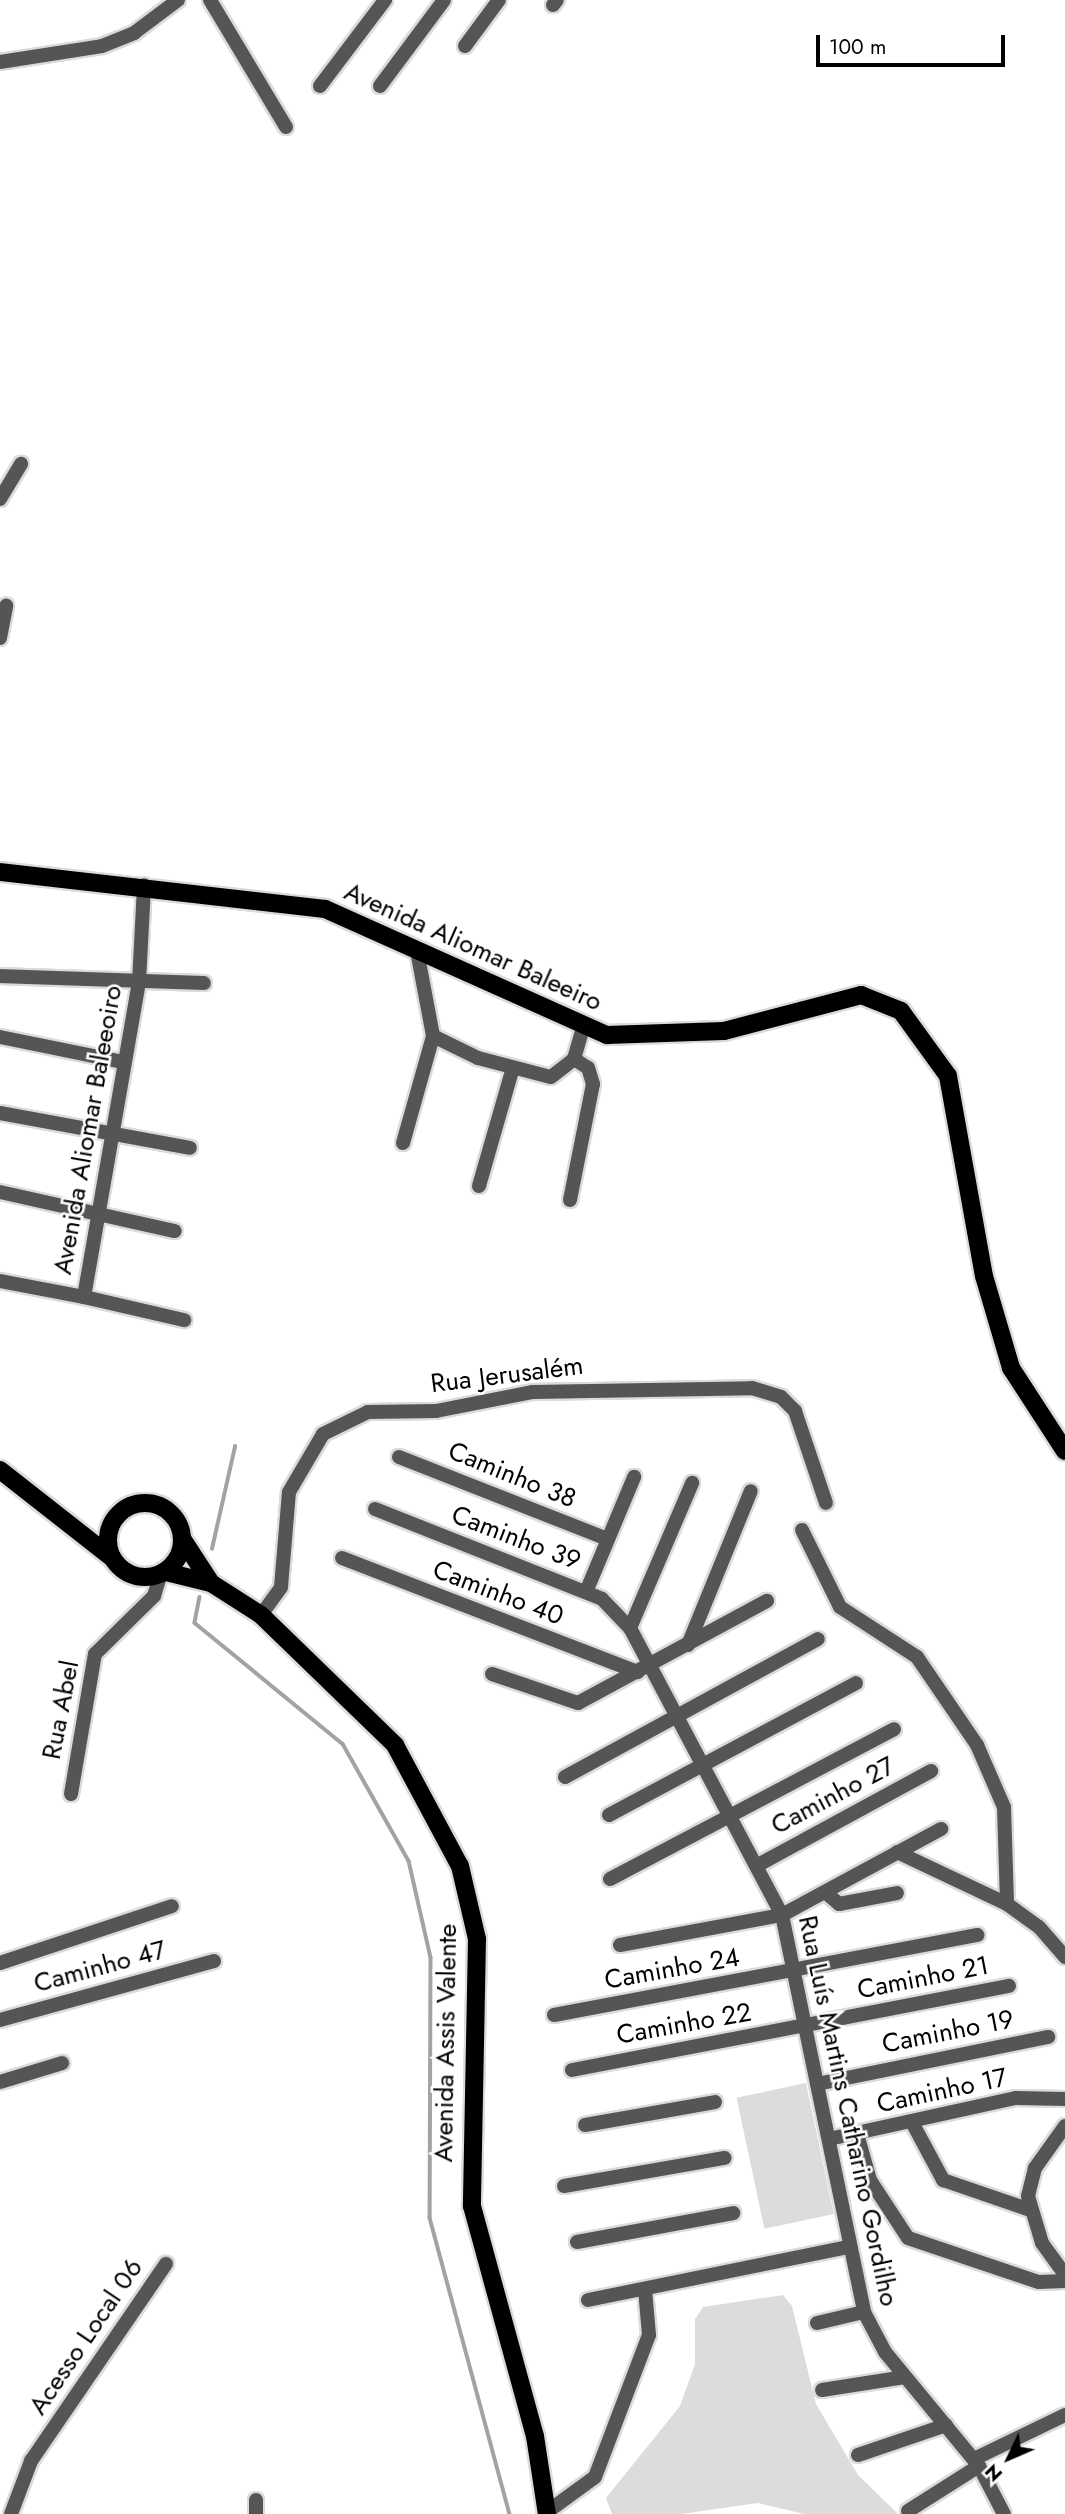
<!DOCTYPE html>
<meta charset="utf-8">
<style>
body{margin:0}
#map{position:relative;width:1065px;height:2514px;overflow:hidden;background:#fff;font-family:Jost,sans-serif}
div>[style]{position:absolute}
.green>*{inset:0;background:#dcdcdc;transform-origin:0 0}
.stream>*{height:3.5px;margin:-1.75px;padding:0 1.75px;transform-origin:1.75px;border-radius:1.75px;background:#a3a3a3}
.roads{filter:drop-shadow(2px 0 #dbdbdb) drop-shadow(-2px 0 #dbdbdb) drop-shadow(0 2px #dbdbdb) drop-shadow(0 -2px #dbdbdb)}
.minor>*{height:14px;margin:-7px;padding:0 7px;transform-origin:7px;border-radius:7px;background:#555}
.major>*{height:18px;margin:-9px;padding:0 9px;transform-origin:9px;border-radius:9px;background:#000}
.major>.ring{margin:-9px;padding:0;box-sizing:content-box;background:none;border:18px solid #000;border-radius:50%}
span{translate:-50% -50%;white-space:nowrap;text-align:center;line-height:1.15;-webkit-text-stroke:5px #fff;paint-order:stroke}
.street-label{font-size:26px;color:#000}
.north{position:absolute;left:974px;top:2423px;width:70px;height:70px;-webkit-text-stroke:5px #fff;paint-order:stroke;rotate:226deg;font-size:19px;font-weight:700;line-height:28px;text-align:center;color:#000}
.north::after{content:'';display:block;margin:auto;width:24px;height:32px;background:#000;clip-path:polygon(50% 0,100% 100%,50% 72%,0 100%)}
.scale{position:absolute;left:816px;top:35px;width:189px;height:32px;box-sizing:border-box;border:4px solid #000;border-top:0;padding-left:9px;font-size:21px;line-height:24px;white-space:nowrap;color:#000;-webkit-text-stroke:5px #fff;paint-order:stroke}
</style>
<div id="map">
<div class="green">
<div style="left:806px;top:2083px;width:134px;height:71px;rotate:78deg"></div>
<div style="clip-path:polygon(783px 2295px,792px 2306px,816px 2404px,858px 2475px,898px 2514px,804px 2514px,758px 2503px,681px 2514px,612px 2514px,606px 2498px,680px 2406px,695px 2364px,695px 2319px,703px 2307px)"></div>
</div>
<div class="stream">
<div style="left:212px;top:1549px;width:105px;rotate:-77.3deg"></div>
<div style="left:200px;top:1597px;width:26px;rotate:101deg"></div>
<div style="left:195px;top:1623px;width:191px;rotate:39.3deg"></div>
<div style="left:343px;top:1744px;width:134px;rotate:60.6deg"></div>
<div style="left:409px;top:1861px;width:99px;rotate:77.2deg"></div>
<div style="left:431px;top:1958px;width:260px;rotate:90.2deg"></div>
<div style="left:430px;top:2218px;width:307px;rotate:74.9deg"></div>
</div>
<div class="roads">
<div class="minor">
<div style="left:210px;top:0;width:148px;rotate:59.1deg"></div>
<div style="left:553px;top:5px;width:6px;rotate:-51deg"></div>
<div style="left:465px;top:46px;width:57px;rotate:-53.5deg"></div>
<div style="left:0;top:62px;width:103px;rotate:-8.9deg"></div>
<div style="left:102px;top:46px;width:35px;rotate:-22deg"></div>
<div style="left:134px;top:33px;width:55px;rotate:-36.9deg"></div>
<div style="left:320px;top:86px;width:108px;rotate:-52.9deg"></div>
<div style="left:380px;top:86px;width:107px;rotate:-53.3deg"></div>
<div style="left:0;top:499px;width:41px;rotate:-59deg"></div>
<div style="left:0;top:638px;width:33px;rotate:-79deg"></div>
<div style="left:417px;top:951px;width:86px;rotate:79.3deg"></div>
<div style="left:433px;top:1036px;width:50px;rotate:26.1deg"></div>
<div style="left:478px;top:1058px;width:75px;rotate:14.6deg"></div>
<div style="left:551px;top:1077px;width:29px;rotate:-38deg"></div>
<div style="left:574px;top:1059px;width:32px;rotate:-74deg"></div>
<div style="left:0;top:976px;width:204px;rotate:2deg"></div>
<div style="left:0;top:1037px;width:126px;rotate:11.5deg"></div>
<div style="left:0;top:1113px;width:193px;rotate:10.4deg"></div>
<div style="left:403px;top:1143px;width:111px;rotate:-74.3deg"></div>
<div style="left:479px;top:1186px;width:120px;rotate:-74deg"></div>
<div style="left:0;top:1192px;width:179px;rotate:12.6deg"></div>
<div style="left:570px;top:1200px;width:118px;rotate:-78.8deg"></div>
<div style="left:593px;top:1084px;width:17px;rotate:-107deg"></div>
<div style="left:588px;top:1068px;width:17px;rotate:-147deg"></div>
<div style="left:0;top:1281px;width:86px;rotate:10.8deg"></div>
<div style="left:84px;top:1297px;width:320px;rotate:-80.1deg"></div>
<div style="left:139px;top:982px;width:97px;rotate:-87deg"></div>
<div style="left:84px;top:1297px;width:103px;rotate:13deg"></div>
<div style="left:399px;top:1457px;width:224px;rotate:21.5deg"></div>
<div style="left:375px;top:1509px;width:244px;rotate:21.6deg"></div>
<div style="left:602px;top:1599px;width:40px;rotate:46deg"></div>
<div style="left:630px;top:1628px;width:325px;rotate:62.1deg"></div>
<div style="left:782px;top:1915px;width:405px;rotate:78.3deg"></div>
<div style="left:864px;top:2312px;width:45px;rotate:62.3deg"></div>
<div style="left:885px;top:2352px;width:148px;rotate:50.5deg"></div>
<div style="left:979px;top:2466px;width:54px;rotate:62.5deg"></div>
<div style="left:802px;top:1530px;width:86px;rotate:63.7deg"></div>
<div style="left:840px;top:1607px;width:92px;rotate:33deg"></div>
<div style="left:917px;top:1657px;width:107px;rotate:55.7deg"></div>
<div style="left:977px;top:1745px;width:68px;rotate:66.5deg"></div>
<div style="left:1004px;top:1807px;width:97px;rotate:88.2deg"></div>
<div style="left:342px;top:1558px;width:317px;rotate:21.1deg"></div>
<div style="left:586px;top:1592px;width:125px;rotate:-67.3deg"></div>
<div style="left:261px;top:1615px;width:34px;rotate:-54deg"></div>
<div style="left:281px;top:1587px;width:95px;rotate:-85.2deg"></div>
<div style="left:289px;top:1492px;width:67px;rotate:-59.6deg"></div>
<div style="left:323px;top:1434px;width:50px;rotate:-26.1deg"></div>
<div style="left:368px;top:1412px;width:68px;rotate:-0.8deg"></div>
<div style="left:436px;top:1411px;width:99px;rotate:-11.1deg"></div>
<div style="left:533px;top:1392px;width:219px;rotate:-1deg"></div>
<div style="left:752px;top:1388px;width:30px;rotate:17deg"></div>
<div style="left:781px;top:1397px;width:20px;rotate:45deg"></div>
<div style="left:795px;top:1411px;width:97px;rotate:71.4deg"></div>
<div style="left:630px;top:1628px;width:158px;rotate:-66.8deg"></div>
<div style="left:688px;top:1645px;width:166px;rotate:-67.8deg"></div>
<div style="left:492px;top:1674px;width:91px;rotate:18.6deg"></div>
<div style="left:578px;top:1703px;width:215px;rotate:-28.4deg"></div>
<div style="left:565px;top:1777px;width:288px;rotate:-28.6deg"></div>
<div style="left:71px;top:1794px;width:142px;rotate:-80.3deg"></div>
<div style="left:95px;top:1654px;width:83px;rotate:-44.5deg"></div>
<div style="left:154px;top:1596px;width:21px;rotate:-73deg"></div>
<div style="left:609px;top:1815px;width:280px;rotate:-28.1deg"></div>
<div style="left:897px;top:1852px;width:122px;rotate:25.3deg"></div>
<div style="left:1007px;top:1904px;width:39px;rotate:36deg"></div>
<div style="left:1039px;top:1927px;width:40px;rotate:49deg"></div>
<div style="left:758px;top:1865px;width:197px;rotate:-28.5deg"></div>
<div style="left:610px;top:1879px;width:321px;rotate:-27.8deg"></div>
<div style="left:826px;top:1893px;width:17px;rotate:40deg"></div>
<div style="left:839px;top:1904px;width:59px;rotate:-10.7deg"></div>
<div style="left:620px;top:1945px;width:165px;rotate:-10.5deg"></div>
<div style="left:782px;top:1915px;width:181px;rotate:-28.4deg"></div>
<div style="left:0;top:1963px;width:181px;rotate:-18.3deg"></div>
<div style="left:554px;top:2015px;width:431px;rotate:-10.7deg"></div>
<div style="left:0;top:2020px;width:222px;rotate:-15.4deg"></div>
<div style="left:572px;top:2070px;width:445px;rotate:-10.9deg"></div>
<div style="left:0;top:2082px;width:65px;rotate:-17deg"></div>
<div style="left:817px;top:2084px;width:236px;rotate:-11.5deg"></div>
<div style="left:913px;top:2124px;width:64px;rotate:61.8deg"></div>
<div style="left:943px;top:2180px;width:92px;rotate:19deg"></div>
<div style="left:585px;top:2125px;width:132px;rotate:-10deg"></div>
<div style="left:1065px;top:2126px;width:52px;rotate:125.5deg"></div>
<div style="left:1035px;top:2168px;width:29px;rotate:104deg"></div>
<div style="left:1028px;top:2196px;width:49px;rotate:73.4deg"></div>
<div style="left:1042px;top:2243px;width:39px;rotate:54deg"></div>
<div style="left:857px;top:2134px;width:48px;rotate:74.2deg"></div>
<div style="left:870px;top:2180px;width:69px;rotate:56.8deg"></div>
<div style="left:908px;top:2238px;width:138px;rotate:18.6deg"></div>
<div style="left:1039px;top:2282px;width:26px;rotate:-2deg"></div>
<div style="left:829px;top:2139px;width:191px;rotate:-12.4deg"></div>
<div style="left:1016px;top:2098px;width:49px;rotate:1.2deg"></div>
<div style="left:564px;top:2186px;width:163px;rotate:-9.9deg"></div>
<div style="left:577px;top:2242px;width:159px;rotate:-10.5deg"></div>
<div style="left:588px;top:2300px;width:266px;rotate:-11.5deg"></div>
<div style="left:817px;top:2323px;width:48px;rotate:-13.2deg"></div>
<div style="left:822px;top:2390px;width:84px;rotate:-8.9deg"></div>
<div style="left:858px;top:2455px;width:93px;rotate:-18.8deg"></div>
<div style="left:974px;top:2459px;width:101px;rotate:-25.8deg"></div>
<div style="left:908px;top:2511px;width:84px;rotate:-32.4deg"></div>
<div style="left:547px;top:2512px;width:59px;rotate:-36.1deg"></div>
<div style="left:595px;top:2477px;width:152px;rotate:-69.2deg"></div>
<div style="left:649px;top:2335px;width:46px;rotate:-95deg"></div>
<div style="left:11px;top:2514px;width:57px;rotate:-69.3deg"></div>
<div style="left:31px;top:2461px;width:239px;rotate:-55.6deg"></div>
<div style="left:256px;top:2514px;width:14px;rotate:-90deg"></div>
</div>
<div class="major">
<div style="left:0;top:872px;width:327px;rotate:6.5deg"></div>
<div style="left:325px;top:909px;width:309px;rotate:24.1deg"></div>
<div style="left:607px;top:1035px;width:117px;rotate:-2deg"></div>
<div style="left:724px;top:1031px;width:142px;rotate:-14.7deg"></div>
<div style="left:861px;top:995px;width:43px;rotate:21.8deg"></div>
<div style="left:901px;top:1011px;width:80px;rotate:54.1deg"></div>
<div style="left:948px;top:1076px;width:203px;rotate:79.8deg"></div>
<div style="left:984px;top:1276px;width:96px;rotate:73.6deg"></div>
<div style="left:1011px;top:1368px;width:99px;rotate:57deg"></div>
<div style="left:0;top:1470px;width:141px;rotate:38.1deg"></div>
<div class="ring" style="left:108px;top:1503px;width:56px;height:56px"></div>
<div style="left:183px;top:1540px;width:51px;rotate:56.9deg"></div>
<div style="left:211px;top:1583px;width:59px;rotate:32.6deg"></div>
<div style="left:261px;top:1615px;width:187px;rotate:44.1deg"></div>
<div style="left:395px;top:1745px;width:137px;rotate:61.8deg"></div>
<div style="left:460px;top:1866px;width:75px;rotate:76.9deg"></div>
<div style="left:477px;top:1939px;width:267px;rotate:91.1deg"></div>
<div style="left:472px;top:2206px;width:238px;rotate:74.7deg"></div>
<div style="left:535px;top:2436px;width:79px;rotate:81.3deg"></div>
<div style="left:166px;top:1572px;width:46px;rotate:13.7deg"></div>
</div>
</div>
<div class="street-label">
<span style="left:473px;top:947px;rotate:24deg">Avenida Aliomar Baleeiro</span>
<span style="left:88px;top:1130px;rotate:-80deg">Avenida Aliomar Baleeoiro</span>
<span style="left:507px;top:1375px;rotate:-7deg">Rua Jerusalém</span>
<span style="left:512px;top:1475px;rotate:22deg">Caminho 38</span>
<span style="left:516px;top:1538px;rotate:21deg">Caminho 39</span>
<span style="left:498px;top:1593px;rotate:21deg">Caminho 40</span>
<span style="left:61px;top:1710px;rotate:-79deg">Rua Abel</span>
<span style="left:833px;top:1796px;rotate:-28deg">Caminho 27</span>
<span style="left:100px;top:1967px;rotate:-15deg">Caminho 47</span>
<span style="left:672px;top:1969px;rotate:-10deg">Caminho 24</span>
<span style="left:923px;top:1978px;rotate:-11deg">Caminho 21</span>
<span style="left:684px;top:2024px;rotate:-10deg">Caminho 22</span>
<span style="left:948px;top:2032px;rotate:-11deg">Caminho 19</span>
<span style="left:446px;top:2043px;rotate:-89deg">Avenida Assis Valente</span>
<span style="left:942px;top:2091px;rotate:-12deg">Caminho 17</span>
<span style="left:848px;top:2111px;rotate:78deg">Rua Luís Martins Catharino Gordilho</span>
<span style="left:86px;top:2337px;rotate:-56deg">Acesso Local 06</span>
</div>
<div class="north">N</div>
<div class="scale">100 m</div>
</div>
